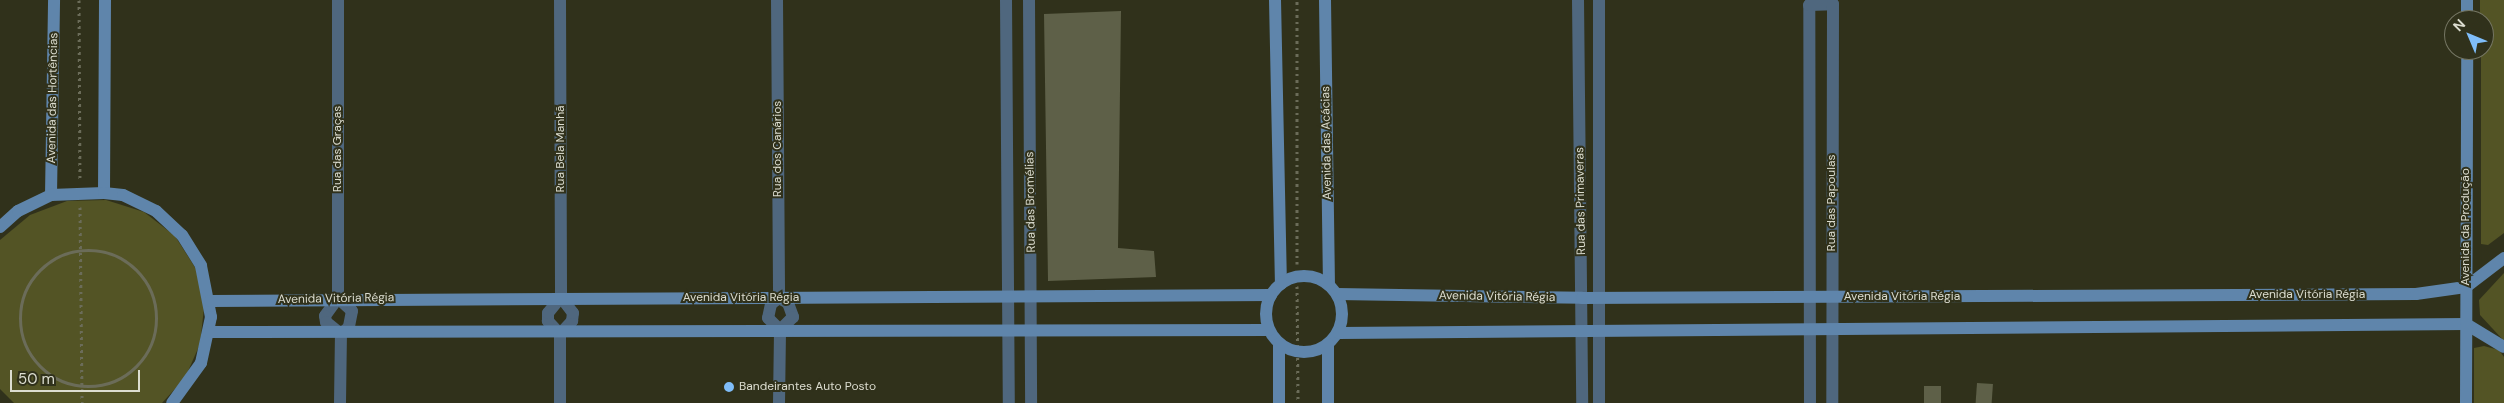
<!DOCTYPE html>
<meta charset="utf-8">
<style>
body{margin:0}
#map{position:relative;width:2504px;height:403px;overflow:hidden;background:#30311b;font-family:"DM Sans",sans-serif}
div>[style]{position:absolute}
.green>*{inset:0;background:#535425}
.building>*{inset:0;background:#5e6048;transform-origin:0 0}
.path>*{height:3px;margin-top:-1.5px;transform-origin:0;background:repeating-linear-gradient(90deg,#6b6c59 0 2.5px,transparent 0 6.5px)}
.path>.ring{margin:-1.5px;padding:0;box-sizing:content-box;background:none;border:3px solid #6b6c59;border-radius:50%}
.street>*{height:12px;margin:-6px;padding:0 6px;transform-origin:6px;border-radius:6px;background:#4f677e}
.secondary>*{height:12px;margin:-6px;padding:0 6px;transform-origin:6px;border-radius:6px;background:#5f85ab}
.secondary>.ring{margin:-6px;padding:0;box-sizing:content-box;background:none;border:12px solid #5f85ab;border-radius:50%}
.dots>*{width:14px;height:14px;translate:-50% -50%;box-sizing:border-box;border:2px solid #30311b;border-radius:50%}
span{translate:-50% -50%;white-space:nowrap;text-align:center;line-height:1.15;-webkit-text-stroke:4px #30311b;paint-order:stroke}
.street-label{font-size:12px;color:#dcddd0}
.poi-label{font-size:12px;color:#dcddd0}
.left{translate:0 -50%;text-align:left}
.north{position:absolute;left:2444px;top:10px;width:50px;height:50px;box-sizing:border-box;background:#30311b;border:1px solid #757663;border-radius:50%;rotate:315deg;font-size:14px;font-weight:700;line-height:20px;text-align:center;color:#dcddd0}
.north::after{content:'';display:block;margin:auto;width:18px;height:22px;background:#7fbdf9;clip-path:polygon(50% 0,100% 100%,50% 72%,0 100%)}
.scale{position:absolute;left:10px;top:370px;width:130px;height:22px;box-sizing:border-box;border:2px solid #dcddd0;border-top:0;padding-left:6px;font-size:15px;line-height:18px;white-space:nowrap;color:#dcddd0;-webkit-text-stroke:4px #30311b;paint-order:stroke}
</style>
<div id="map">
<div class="green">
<div style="clip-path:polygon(2480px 0,2504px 0,2504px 233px,2488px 245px,2481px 244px,2481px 50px,2484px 50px,2484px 20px,2480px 20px)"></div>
<div style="clip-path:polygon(106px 200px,144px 212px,175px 236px,196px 269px,204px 308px,200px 344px,185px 378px,162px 403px,14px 403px,0 389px,0 240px,30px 215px,67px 201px)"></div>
<div style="clip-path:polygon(2504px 273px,2504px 341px,2480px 315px,2479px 300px)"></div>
<div style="clip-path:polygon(2484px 346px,2499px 350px,2504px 357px,2504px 403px,2474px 403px,2474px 348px)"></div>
</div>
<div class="building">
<div style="clip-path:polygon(1121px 11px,1118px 248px,1154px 251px,1156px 277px,1048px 281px,1044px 14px)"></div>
<div style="left:1977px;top:383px;width:16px;height:20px;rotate:4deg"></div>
<div style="left:1924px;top:386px;width:17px;height:17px"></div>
</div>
<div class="path">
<div style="left:79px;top:0;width:180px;rotate:89.7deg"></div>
<div style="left:80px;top:207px;width:196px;rotate:89.4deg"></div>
<div class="ring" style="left:20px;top:250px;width:133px;height:133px"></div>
<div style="left:1297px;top:264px;width:264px;rotate:-90deg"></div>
<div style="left:1297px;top:286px;width:117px;rotate:89.5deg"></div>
</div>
<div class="street">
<div style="left:338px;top:0;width:298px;rotate:90deg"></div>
<div style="left:560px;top:0;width:297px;rotate:89.8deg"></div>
<div style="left:777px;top:0;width:298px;rotate:89.6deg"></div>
<div style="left:1006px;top:0;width:403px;rotate:89.6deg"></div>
<div style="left:1029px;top:0;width:403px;rotate:89.7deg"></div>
<div style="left:1578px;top:0;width:403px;rotate:89.4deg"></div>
<div style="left:1599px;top:0;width:403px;rotate:90deg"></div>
<div style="left:338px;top:298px;width:22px;rotate:126deg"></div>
<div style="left:325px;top:316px;width:6px;rotate:81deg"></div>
<div style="left:326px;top:322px;width:19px;rotate:39deg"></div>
<div style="left:338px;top:298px;width:19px;rotate:43deg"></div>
<div style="left:352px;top:311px;width:16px;rotate:101deg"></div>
<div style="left:349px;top:327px;width:11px;rotate:139deg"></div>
<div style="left:779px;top:298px;width:10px;rotate:29deg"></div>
<div style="left:788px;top:303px;width:15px;rotate:70deg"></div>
<div style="left:793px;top:317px;width:18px;rotate:135deg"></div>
<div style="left:779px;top:298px;width:10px;rotate:143deg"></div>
<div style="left:771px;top:304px;width:14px;rotate:102deg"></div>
<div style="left:768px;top:318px;width:17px;rotate:45deg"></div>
<div style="left:560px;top:334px;width:18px;rotate:-133deg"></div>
<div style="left:548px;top:321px;width:8px;rotate:-90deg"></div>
<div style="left:548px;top:313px;width:21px;rotate:-51deg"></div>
<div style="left:560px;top:334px;width:18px;rotate:-47deg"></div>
<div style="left:572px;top:321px;width:8px;rotate:-83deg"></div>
<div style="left:573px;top:313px;width:20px;rotate:-127deg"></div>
<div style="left:340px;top:403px;width:69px;rotate:-89.2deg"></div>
<div style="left:560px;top:403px;width:69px;rotate:-90deg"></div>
<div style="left:779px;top:403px;width:73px;rotate:-89.2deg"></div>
<div style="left:1810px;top:403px;width:398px;rotate:-90.1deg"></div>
<div style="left:1809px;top:5px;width:24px;rotate:-2deg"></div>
<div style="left:1833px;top:4px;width:399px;rotate:90.1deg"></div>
</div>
<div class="secondary">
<div style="left:1275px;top:0;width:284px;rotate:88.8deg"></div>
<div style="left:1325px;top:0;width:285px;rotate:89.2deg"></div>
<div style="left:2467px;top:20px;width:20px;rotate:-90deg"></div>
<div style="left:104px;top:193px;width:193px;rotate:-89.7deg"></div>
<div style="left:51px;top:195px;width:195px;rotate:-89.1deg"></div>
<div style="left:0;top:227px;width:24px;rotate:-42deg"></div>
<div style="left:18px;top:211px;width:37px;rotate:-26deg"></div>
<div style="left:51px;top:195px;width:53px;rotate:-2.2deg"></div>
<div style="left:104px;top:193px;width:19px;rotate:6deg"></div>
<div style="left:123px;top:195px;width:37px;rotate:26deg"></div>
<div style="left:156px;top:211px;width:35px;rotate:43deg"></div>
<div style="left:182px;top:235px;width:36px;rotate:58deg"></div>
<div style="left:201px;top:266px;width:52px;rotate:78.9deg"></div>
<div style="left:211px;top:317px;width:47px;rotate:102.3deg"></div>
<div style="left:201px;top:363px;width:49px;rotate:125.9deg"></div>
<div class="ring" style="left:1266px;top:276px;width:64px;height:64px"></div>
<div style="left:1337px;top:294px;width:245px;rotate:0.9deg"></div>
<div style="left:1582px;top:298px;width:834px;rotate:-0.27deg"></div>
<div style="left:2416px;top:294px;width:50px;rotate:-8deg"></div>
<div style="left:2466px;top:287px;width:48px;rotate:-37.3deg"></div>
<div style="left:210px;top:301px;width:1061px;rotate:-0.32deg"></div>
<div style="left:209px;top:332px;width:1060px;rotate:-0.11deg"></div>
<div style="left:1339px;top:333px;width:1127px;rotate:-0.46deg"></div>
<div style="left:2466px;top:324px;width:44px;rotate:31.2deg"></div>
<div style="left:1279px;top:403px;width:59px;rotate:-90deg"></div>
<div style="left:1328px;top:403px;width:59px;rotate:-90deg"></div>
<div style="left:2466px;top:403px;width:353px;rotate:-89.8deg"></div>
</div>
<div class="dots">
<div style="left:729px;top:387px;background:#7fbdf9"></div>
</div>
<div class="street-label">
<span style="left:53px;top:98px;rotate:-89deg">Avenida das Hortências</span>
<span style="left:1327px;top:143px;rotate:-91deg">Avenida das Acácias</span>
<span style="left:338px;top:149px;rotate:-90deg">Rua das Graças</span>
<span style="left:561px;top:149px;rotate:-90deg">Rua Bela Manhã</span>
<span style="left:778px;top:149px;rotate:-90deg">Rua dos Canários</span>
<span style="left:1581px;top:201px;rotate:-91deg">Rua das Primaveras</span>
<span style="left:1031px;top:202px;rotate:-91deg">Rua das Bromélias</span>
<span style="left:1832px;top:203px;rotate:-90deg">Rua das Papoulas</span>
<span style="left:2466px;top:227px;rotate:-90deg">Avenida da Produção</span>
<span style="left:2307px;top:295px">Avenida Vitória Régia</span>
<span style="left:1497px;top:297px;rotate:1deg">Avenida Vitória Régia</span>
<span style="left:1902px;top:297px">Avenida Vitória Régia</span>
<span style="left:741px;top:298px">Avenida Vitória Régia</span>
<span style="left:336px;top:299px;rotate:-1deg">Avenida Vitória Régia</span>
</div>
<div class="poi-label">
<span class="left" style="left:739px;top:387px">Bandeirantes Auto Posto</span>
</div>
<div class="north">N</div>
<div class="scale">50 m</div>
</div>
